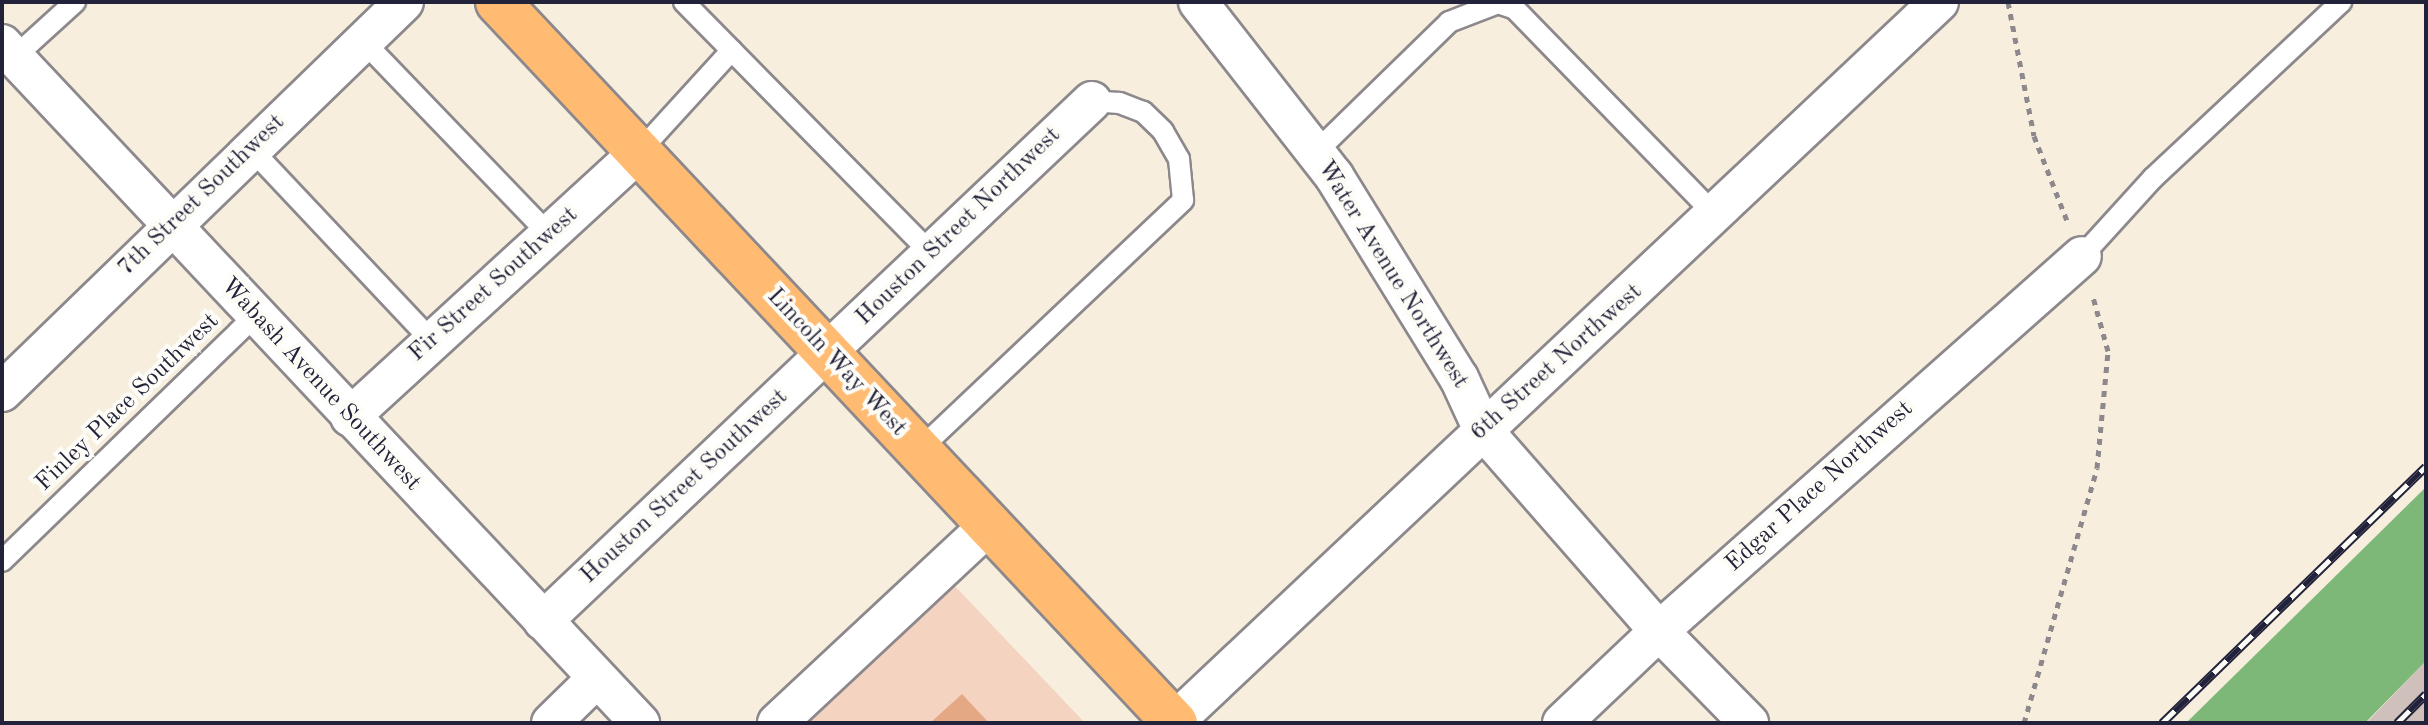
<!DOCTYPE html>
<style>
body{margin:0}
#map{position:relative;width:2428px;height:725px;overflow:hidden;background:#f7eede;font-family:"Old Standard TT",serif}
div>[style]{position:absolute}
.built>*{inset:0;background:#f4d3c0}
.industrial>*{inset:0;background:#d0c0bc}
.forest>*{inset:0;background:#7eb878}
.building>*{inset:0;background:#e5a885}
.path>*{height:5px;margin-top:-2.5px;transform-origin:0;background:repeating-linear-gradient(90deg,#8c888c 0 6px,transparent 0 12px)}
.roads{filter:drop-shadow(2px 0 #8c888c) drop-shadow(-2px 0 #8c888c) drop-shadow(0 2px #8c888c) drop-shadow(0 -2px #8c888c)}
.lane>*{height:20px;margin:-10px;padding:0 10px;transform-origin:10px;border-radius:10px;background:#fff}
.street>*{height:38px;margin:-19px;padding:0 19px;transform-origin:19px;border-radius:19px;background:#fff}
.primary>*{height:44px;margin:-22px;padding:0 22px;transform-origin:22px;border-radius:22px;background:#ffbb71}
.rail>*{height:9px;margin-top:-4.5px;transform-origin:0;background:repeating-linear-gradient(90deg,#fdfcf7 0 18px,#22223b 0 36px);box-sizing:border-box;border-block:2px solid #22223b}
span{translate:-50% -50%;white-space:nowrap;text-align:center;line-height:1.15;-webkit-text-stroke:8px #fdfcf7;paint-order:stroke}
.street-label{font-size:24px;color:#22223b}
.frame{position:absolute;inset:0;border:4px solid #22223b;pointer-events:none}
</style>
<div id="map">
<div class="built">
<div style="clip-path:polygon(952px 583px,1085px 723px,802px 723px)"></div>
</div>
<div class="industrial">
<div style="clip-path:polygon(2426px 661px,2426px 723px,2365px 723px,2368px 721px)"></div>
</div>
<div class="forest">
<div style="clip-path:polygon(2426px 487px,2426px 661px,2365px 723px,2186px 723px)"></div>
</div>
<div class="building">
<div style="clip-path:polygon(962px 694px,989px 723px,930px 723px)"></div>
</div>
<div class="path">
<div style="left:2008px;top:2px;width:136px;rotate:79deg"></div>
<div style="left:2034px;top:136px;width:93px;rotate:68.7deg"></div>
<div style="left:2024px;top:723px;width:265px;rotate:-74deg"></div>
<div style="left:2097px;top:468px;width:118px;rotate:-84.6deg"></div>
<div style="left:2108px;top:351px;width:56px;rotate:-105.5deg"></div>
</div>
<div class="roads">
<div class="lane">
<div style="left:684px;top:2px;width:352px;rotate:45.5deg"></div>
<div style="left:363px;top:41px;width:268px;rotate:46.1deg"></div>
<div style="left:10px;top:61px;width:88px;rotate:-42.2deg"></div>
<div style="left:251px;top:149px;width:264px;rotate:46.7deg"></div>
<div style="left:1316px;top:152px;width:186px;rotate:-44.3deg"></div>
<div style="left:1449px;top:22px;width:53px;rotate:-21.2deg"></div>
<div style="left:1498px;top:3px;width:18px;rotate:19deg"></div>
<div style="left:1515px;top:9px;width:289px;rotate:45.8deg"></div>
<div style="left:638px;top:153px;width:139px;rotate:-47.6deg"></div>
<div style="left:2082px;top:256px;width:105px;rotate:-47.7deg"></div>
<div style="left:2153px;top:178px;width:258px;rotate:-43.1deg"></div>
<div style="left:918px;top:451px;width:365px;rotate:-43.4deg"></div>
<div style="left:1183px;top:200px;width:41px;rotate:-95.6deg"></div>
<div style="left:1179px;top:159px;width:32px;rotate:-120deg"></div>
<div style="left:1163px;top:131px;width:28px;rotate:-136deg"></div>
<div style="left:1143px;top:112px;width:26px;rotate:-159deg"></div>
<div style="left:1119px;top:103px;width:27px;rotate:-176deg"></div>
<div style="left:2px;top:561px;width:352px;rotate:-44.1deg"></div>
</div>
<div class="street">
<div style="left:1198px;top:2px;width:221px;rotate:52deg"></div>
<div style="left:1334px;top:176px;width:238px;rotate:58.3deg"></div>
<div style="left:1459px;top:378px;width:57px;rotate:65.2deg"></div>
<div style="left:1483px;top:430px;width:267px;rotate:48.8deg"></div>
<div style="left:1659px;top:631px;width:129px;rotate:45.6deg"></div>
<div style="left:2px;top:44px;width:932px;rotate:46.78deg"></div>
<div style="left:2px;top:392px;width:560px;rotate:-44.13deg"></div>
<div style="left:350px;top:417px;width:391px;rotate:-42.5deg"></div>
<div style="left:543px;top:621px;width:756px;rotate:-43.45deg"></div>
<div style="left:551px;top:723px;width:64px;rotate:-44.4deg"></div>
<div style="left:777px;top:723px;width:290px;rotate:-43deg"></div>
<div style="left:1173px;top:723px;width:1052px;rotate:-43.27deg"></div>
<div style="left:1562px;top:723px;width:134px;rotate:-43.5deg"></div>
<div style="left:1659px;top:631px;width:565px;rotate:-41.56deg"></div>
</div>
<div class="primary">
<div style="left:498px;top:2px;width:989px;rotate:46.8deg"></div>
</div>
</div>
<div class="rail">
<div style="left:2162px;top:723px;width:368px;rotate:-44.2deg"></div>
<div style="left:2397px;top:723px;width:41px;rotate:-45deg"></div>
</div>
<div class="street-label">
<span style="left:202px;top:196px;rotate:-44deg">7th Street Southwest</span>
<span style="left:959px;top:227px;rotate:-44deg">Houston Street Northwest</span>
<span style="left:1392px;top:275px;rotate:58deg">Water Avenue Northwest</span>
<span style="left:494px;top:285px;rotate:-42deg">Fir Street Southwest</span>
<span style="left:836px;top:363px;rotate:47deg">Lincoln Way West</span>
<span style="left:1557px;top:363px;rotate:-42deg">6th Street Northwest</span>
<span style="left:320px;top:385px;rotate:47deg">Wabash Avenue Southwest</span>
<span style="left:128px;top:403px;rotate:-44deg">Finley Place Southwest</span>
<span style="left:685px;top:487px;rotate:-43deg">Houston Street Southwest</span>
<span style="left:1820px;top:487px;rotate:-42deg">Edgar Place Northwest</span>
</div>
<div class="frame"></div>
</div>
